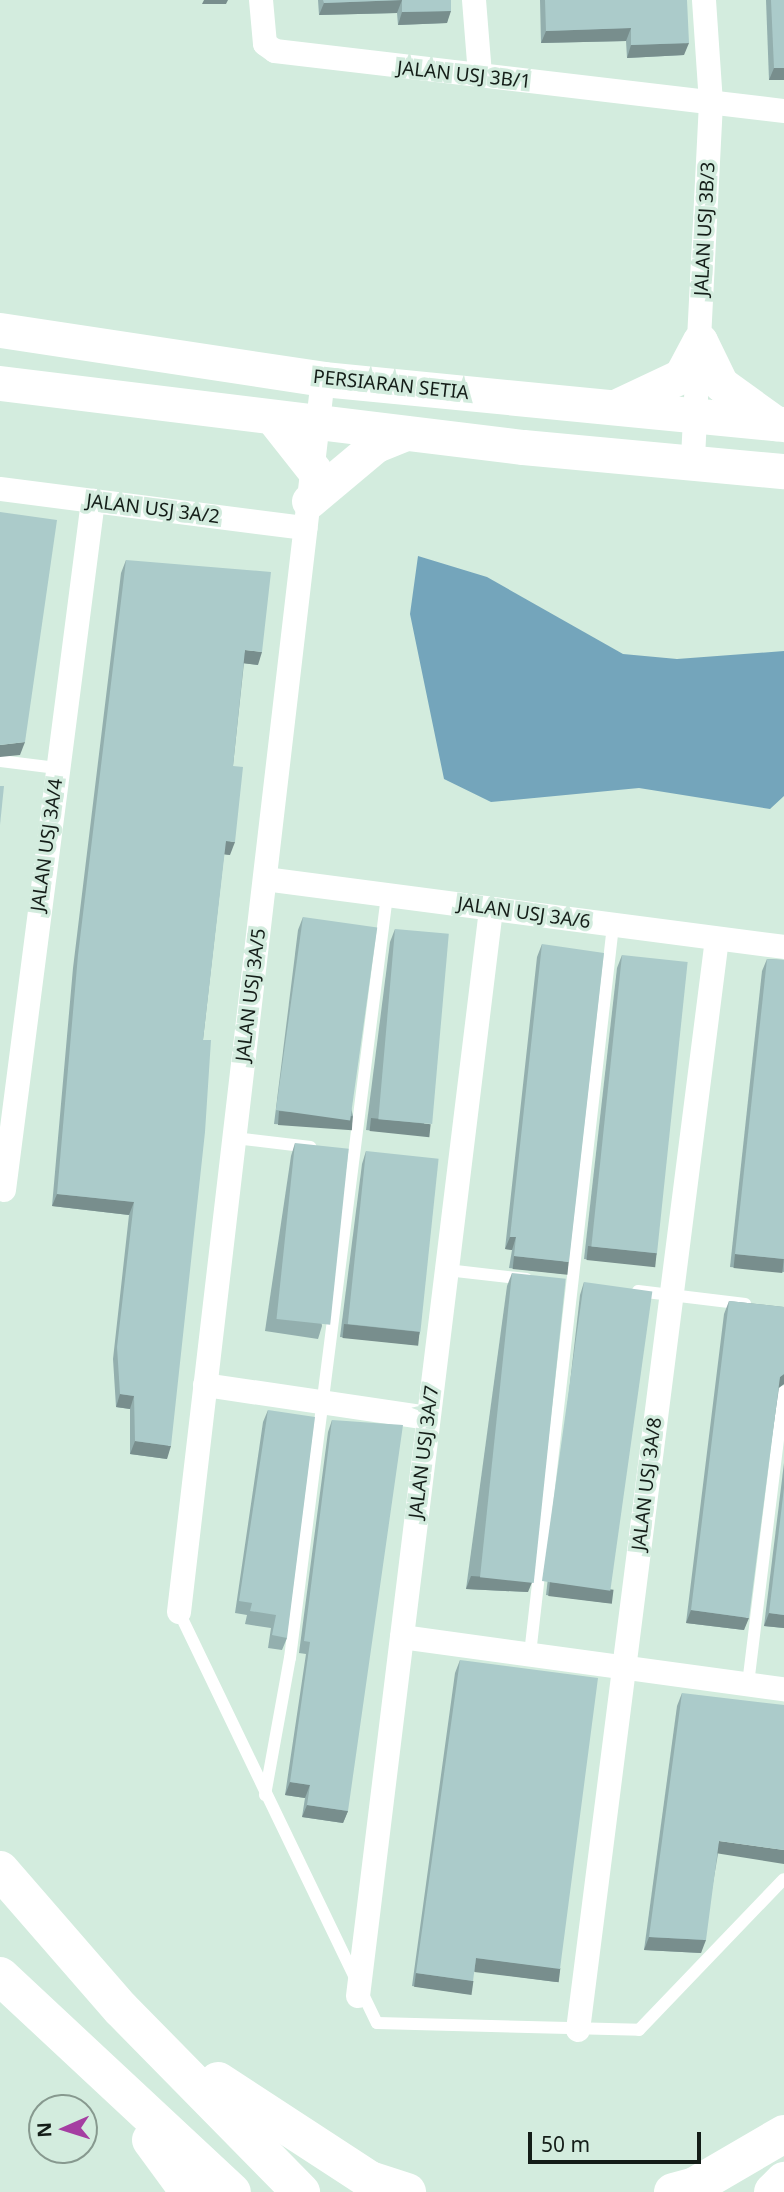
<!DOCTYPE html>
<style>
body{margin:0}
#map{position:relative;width:784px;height:2192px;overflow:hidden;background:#d3ecde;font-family:"Noto Sans",sans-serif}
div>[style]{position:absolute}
.water>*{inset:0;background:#74a5bb}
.service>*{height:12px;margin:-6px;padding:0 6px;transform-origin:6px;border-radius:6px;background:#fff}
.minor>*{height:24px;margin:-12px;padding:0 12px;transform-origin:12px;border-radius:12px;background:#fff}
.secondary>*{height:35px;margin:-17.5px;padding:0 17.5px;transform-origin:17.5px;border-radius:17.5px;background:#fff}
.motorway>*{height:38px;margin:-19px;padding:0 19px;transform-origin:19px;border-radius:19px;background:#fff}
.wall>*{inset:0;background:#93afae}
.shaded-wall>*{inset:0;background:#788e8d;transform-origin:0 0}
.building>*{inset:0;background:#abcbca;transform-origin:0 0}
span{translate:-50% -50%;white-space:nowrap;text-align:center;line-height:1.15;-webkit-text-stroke:7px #d3ecde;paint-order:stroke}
.street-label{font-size:19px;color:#141d18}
.north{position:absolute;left:28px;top:2094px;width:70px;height:70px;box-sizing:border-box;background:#d3ecde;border:2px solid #87998f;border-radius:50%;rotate:267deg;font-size:19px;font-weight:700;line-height:28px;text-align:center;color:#141d18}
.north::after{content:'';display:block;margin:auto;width:24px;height:32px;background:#a53ea2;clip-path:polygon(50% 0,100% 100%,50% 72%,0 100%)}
.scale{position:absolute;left:528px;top:2132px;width:173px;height:32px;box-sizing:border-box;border:4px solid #141d18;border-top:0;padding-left:9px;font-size:21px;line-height:24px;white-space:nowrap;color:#141d18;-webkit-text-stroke:5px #d3ecde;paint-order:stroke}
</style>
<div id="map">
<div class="water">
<div style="clip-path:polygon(418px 556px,487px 577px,623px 654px,677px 659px,784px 651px,784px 796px,770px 809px,639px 788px,491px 802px,444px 779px,410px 614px)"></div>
</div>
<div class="service">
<div style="left:0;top:761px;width:57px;rotate:7deg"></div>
<div style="left:235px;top:1138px;width:76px;rotate:6.8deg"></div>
<div style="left:447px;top:1270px;width:80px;rotate:6.5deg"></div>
<div style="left:638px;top:1291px;width:108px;rotate:6.9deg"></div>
<div style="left:179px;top:1612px;width:456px;rotate:64.3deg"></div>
<div style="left:377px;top:2023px;width:262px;rotate:1.5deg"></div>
<div style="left:639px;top:2030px;width:209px;rotate:-46.2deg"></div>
<div style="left:530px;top:1654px;width:734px;rotate:-83.5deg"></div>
<div style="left:748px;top:1684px;width:295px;rotate:-83deg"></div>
<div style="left:265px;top:1795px;width:139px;rotate:-79.7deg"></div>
<div style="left:290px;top:1658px;width:769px;rotate:-82.75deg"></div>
</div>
<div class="minor">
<div style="left:261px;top:0;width:44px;rotate:84.8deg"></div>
<div style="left:265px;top:44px;width:12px;rotate:35deg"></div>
<div style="left:275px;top:51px;width:513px;rotate:6.72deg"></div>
<div style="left:474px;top:0;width:75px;rotate:85.4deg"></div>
<div style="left:693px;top:458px;width:355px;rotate:-87.1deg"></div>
<div style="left:711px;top:103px;width:103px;rotate:-93.9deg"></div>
<div style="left:0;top:489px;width:308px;rotate:7.3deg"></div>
<div style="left:265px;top:879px;width:523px;rotate:7.46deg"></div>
<div style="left:4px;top:1190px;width:695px;rotate:-82.64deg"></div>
<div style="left:205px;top:1385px;width:225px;rotate:8.4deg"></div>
<div style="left:179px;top:1612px;width:1241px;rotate:-83.34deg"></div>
<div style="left:402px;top:1637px;width:386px;rotate:7.8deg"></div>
<div style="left:358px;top:1996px;width:1095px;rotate:-83.02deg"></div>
<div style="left:578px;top:2030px;width:1100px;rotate:-82.74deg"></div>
</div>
<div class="secondary">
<div style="left:0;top:330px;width:327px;rotate:8.6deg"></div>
<div style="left:323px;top:379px;width:463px;rotate:5.6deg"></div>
<div style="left:700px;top:341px;width:48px;rotate:64deg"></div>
<div style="left:721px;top:384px;width:67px;rotate:35.8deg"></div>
<div style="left:0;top:383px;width:527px;rotate:6.98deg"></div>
<div style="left:523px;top:447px;width:262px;rotate:5.3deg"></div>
<div style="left:617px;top:406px;width:71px;rotate:-25.1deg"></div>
<div style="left:681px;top:376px;width:40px;rotate:-62deg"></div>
<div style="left:272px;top:417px;width:68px;rotate:51.6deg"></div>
<div style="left:309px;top:501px;width:87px;rotate:-39.9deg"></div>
<div style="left:376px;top:445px;width:32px;rotate:-22deg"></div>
</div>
<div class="motorway">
<div style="left:0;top:1870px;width:184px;rotate:49deg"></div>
<div style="left:121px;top:2009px;width:257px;rotate:45.5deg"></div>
<div style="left:0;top:1976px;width:317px;rotate:43deg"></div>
<div style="left:218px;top:2081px;width:181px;rotate:33.1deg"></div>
<div style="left:370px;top:2180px;width:39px;rotate:18deg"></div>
<div style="left:151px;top:2140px;width:64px;rotate:53.8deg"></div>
<div style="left:673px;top:2192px;width:23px;rotate:-15deg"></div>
<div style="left:695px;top:2186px;width:103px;rotate:-30.3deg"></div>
<div style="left:773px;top:2192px;width:16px;rotate:-45deg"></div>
</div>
<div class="wall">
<div style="clip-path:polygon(318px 0,451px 0,447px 23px,398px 25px,397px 13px,319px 15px)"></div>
<div style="clip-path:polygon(540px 0,687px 0,684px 55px,627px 58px,626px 41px,541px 43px)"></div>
<div style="clip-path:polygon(766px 0,784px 0,784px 80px,769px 80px)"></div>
<div style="clip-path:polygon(126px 560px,258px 665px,244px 663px,233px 766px,230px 855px,224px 854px,203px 1040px,167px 1459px,130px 1454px,130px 1409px,116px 1407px,113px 1359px,129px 1215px,52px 1206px,73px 968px,121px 573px)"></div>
<div style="clip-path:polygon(303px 917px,353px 1116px,348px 1129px,274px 1124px,298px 930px)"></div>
<div style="clip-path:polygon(395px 929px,426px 1136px,366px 1130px,390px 942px)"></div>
<div style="clip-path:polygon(542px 944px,564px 1274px,509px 1268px,512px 1250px,505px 1249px,537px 957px)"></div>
<div style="clip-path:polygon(622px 955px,657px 1253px,652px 1266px,584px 1259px,617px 968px)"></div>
<div style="clip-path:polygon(767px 959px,784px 960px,784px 1272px,730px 1267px,762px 971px)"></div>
<div style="clip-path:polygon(295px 1143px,322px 1326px,318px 1339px,265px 1331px,291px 1156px)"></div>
<div style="clip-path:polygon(366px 1151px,420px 1332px,416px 1345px,340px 1337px,362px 1164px)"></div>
<div style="clip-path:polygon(512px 1273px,528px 1592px,466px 1589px,507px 1286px)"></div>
<div style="clip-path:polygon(584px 1282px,608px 1603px,546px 1595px,580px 1295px)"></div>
<div style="clip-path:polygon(729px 1301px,784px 1307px,784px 1384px,779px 1388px,744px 1630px,686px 1623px,724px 1314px)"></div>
<div style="clip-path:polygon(268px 1410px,287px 1638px,282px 1650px,268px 1648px,271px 1628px,245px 1624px,247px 1615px,235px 1613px,263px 1422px)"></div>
<div style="clip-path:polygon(332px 1420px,348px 1811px,343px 1823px,302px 1817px,305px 1798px,285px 1795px,306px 1654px,299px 1653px,328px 1432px)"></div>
<div style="clip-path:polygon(784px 1463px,784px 1628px,764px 1626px)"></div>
<div style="clip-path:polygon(460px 1660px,556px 1982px,474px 1971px,468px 1994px,412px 1986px,455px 1673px)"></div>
<div style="clip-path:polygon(682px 1693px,718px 1854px,701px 1953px,644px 1950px,677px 1706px)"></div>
</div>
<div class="shaded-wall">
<div style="clip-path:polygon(204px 0,228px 0,226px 4px,202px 4px)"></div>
<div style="clip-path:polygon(402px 0,397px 13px,319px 15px,324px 3px)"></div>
<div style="clip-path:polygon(451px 11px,447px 23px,398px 25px,402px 12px)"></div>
<div style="clip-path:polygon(631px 28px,626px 41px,541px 43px,546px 31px)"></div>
<div style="clip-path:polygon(689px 43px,684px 55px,627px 58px,631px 45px)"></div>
<div style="clip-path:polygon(774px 68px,784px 68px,784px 80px,769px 80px)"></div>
<div style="clip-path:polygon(245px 650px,262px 652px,258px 665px,241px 663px)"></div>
<div style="clip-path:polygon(25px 742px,20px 755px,0 757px,0 745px)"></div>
<div style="clip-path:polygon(226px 841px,235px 842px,230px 855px,221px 854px)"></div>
<div style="left:279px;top:1111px;width:74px;height:14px;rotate:4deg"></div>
<div style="left:371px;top:1118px;width:60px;height:13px;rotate:6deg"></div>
<div style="clip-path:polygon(57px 1194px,134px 1202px,129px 1215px,52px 1206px)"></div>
<div style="clip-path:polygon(510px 1237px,516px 1237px,512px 1250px,505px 1249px)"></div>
<div style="left:588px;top:1246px;width:69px;height:14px;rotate:6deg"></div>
<div style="left:735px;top:1254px;width:49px;height:14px;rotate:6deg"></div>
<div style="left:514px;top:1256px;width:55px;height:13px;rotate:6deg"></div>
<div style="left:344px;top:1324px;width:76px;height:14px;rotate:6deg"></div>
<div style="clip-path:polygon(784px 1374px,784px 1384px,775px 1390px,780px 1377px)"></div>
<div style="clip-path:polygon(120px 1394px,134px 1396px,130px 1409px,116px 1407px)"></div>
<div style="clip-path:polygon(135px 1441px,171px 1446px,167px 1459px,130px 1454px)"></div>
<div style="clip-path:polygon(471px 1576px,533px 1580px,528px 1592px,466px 1589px)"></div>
<div style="left:550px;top:1582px;width:64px;height:14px;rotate:7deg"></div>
<div style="clip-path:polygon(691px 1610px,749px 1618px,744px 1630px,686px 1623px)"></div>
<div style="clip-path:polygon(769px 1613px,784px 1615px,784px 1628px,764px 1626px)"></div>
<div style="clip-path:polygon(290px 1782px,310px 1785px,305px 1798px,285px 1795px)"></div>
<div style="clip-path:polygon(307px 1805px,348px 1811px,343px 1823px,302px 1817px)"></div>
<div style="clip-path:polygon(719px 1841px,784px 1850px,784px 1864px,715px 1853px)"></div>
<div style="clip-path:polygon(649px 1937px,706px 1940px,701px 1953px,644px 1950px)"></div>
<div style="left:476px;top:1958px;width:85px;height:14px;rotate:7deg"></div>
<div style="left:416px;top:1973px;width:58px;height:14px;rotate:8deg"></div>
</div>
<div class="building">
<div style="clip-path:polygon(323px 0,451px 0,451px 11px,402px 12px,402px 0,324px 3px)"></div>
<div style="clip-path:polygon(545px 0,687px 0,689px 43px,631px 45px,631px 28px,546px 31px)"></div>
<div style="clip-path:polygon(771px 0,784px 0,784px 68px,774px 68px)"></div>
<div style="clip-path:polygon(0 512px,57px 520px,25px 742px,0 745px)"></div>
<div style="clip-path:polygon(126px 560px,271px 572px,262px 652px,245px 650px,233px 766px,243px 767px,235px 842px,226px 841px,203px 1040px,211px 1040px,205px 1132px,171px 1446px,135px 1441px,134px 1396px,120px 1394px,117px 1347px,134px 1202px,57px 1194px,78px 955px)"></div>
<div style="clip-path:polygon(0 786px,4px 786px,0 825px)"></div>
<div style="left:303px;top:917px;width:75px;height:195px;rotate:8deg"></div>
<div style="left:395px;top:929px;width:54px;height:191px;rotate:5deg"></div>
<div style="clip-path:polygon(542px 944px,604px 953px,569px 1262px,514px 1256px,516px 1237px,510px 1237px)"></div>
<div style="left:622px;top:955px;width:66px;height:293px;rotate:6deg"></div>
<div style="clip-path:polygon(767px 959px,784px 960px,784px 1259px,735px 1254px)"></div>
<div style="left:295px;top:1143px;width:54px;height:177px;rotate:6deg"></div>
<div style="left:366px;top:1151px;width:73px;height:174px;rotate:6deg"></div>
<div style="left:512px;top:1273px;width:54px;height:306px;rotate:6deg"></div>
<div style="left:584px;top:1282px;width:69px;height:302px;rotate:8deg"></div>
<div style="clip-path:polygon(729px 1301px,784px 1307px,784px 1374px,780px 1377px,749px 1618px,691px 1610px)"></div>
<div style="clip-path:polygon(268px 1410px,315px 1417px,287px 1638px,272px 1635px,276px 1615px,250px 1611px,252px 1603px,239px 1601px)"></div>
<div style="clip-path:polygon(332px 1420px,403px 1425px,348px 1811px,307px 1805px,310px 1785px,290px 1782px,310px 1642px,304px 1641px)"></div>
<div style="clip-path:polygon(784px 1488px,784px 1615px,769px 1613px)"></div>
<div style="clip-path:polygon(460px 1660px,598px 1678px,560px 1969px,476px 1958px,473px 1981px,416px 1973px)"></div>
<div style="clip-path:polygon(682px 1693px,784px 1705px,784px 1850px,719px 1841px,706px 1940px,649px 1937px)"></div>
</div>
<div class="street-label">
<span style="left:464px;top:75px;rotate:6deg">JALAN USJ 3B/1</span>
<span style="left:705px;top:229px;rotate:-87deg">JALAN USJ 3B/3</span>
<span style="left:391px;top:385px;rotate:6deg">PERSIARAN SETIA</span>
<span style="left:153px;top:509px;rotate:7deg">JALAN USJ 3A/2</span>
<span style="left:47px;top:845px;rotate:-82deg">JALAN USJ 3A/4</span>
<span style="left:524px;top:913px;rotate:8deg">JALAN USJ 3A/6</span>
<span style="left:251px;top:995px;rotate:-83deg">JALAN USJ 3A/5</span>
<span style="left:424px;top:1452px;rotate:-83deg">JALAN USJ 3A/7</span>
<span style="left:647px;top:1484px;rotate:-83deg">JALAN USJ 3A/8</span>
</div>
<div class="north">N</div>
<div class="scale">50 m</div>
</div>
